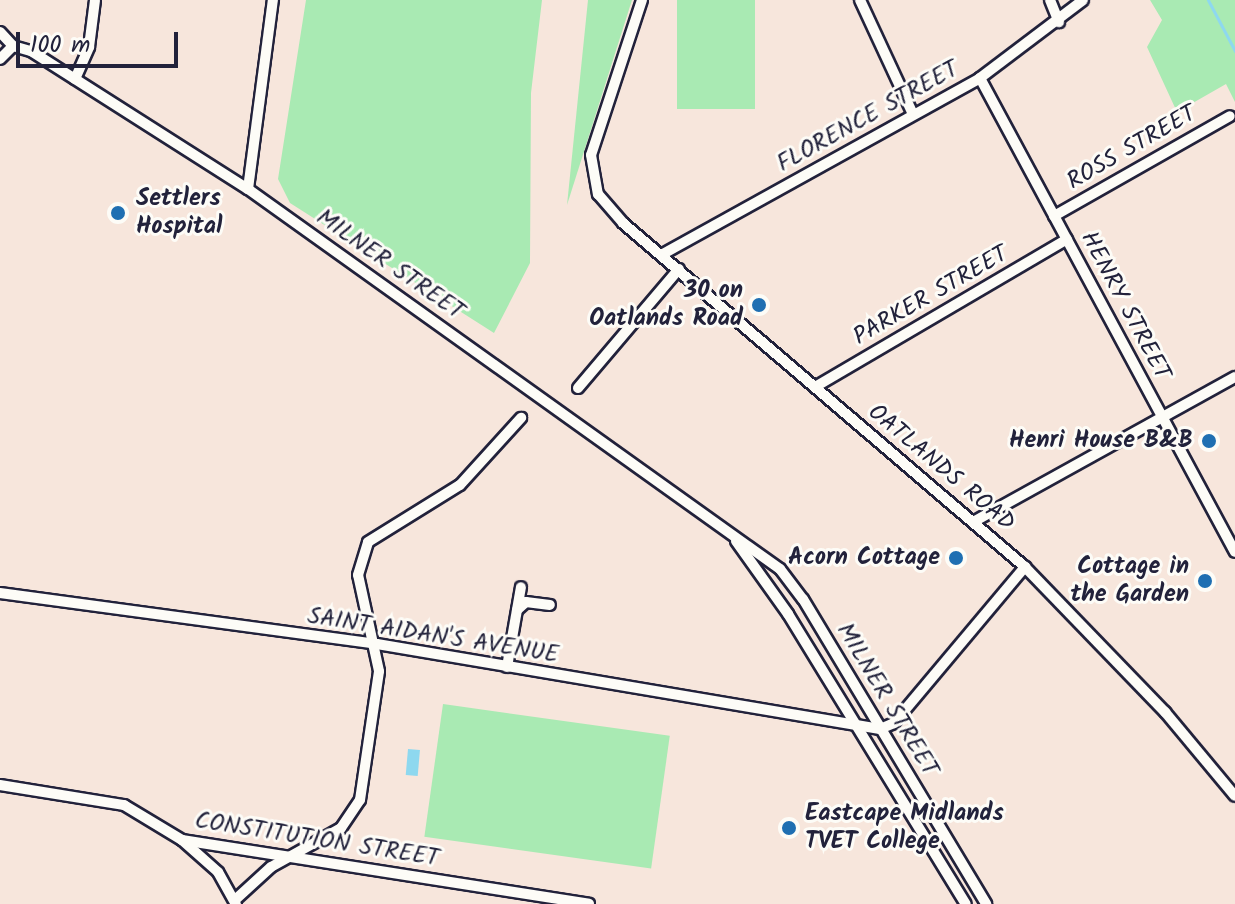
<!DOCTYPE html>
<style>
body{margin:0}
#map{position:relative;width:1235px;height:904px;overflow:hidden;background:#f7e6dc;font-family:Kalam,sans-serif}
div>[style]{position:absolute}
.green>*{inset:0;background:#a9eab3;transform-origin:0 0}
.water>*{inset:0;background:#8ed8ef;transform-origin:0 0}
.stream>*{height:3px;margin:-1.5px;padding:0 1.5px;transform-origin:1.5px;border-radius:1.5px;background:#8ed8ef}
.roads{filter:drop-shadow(2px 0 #22223b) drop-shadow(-2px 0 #22223b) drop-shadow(0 2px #22223b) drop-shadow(0 -2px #22223b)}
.minor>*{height:10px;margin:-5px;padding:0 5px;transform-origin:5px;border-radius:5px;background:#fdfcf7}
.dots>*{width:22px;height:22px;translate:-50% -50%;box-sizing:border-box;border:4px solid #fdfcf7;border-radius:50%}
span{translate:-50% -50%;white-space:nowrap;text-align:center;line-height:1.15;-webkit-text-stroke:6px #fdfcf7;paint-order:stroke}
.street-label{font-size:24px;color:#22223b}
.poi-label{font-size:24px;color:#22223b;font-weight:700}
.left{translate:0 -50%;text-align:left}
.right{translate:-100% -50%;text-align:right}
.scale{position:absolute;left:16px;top:32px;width:162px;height:36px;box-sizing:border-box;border:4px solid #22223b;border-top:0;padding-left:10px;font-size:24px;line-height:28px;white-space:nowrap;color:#22223b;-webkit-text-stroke:6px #fdfcf7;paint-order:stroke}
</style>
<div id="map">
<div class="green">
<div style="clip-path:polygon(306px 0,542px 0,531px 93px,530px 263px,494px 333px,290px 203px,278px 179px)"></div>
<div style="clip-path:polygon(588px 0,632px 0,567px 205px)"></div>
<div style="left:677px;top:0;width:78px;height:109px"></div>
<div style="clip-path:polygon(1150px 0,1235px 0,1235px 102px,1226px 84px,1177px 112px,1147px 47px,1162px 20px)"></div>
<div style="left:443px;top:704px;width:229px;height:134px;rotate:8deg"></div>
</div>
<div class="water">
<div style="left:408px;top:749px;width:12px;height:26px;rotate:5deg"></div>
</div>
<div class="stream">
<div style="left:1208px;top:0;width:58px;rotate:62.1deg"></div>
</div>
<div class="roads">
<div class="minor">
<div style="left:642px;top:0;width:163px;rotate:108.2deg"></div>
<div style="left:591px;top:155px;width:40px;rotate:80deg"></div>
<div style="left:598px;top:194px;width:38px;rotate:49deg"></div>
<div style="left:623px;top:223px;width:529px;rotate:40.55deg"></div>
<div style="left:1025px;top:567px;width:202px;rotate:46deg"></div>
<div style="left:1165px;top:712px;width:109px;rotate:50.2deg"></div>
<div style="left:860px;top:0;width:126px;rotate:65.1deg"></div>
<div style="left:1050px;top:0;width:24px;rotate:68deg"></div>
<div style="left:0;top:32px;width:19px;rotate:47deg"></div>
<div style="left:13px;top:46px;width:19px;rotate:16deg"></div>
<div style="left:31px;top:51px;width:257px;rotate:32.5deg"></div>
<div style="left:248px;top:189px;width:654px;rotate:35.54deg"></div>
<div style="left:780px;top:569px;width:38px;rotate:53deg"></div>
<div style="left:803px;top:599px;width:356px;rotate:59deg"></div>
<div style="left:0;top:59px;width:18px;rotate:-45deg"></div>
<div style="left:980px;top:78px;width:538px;rotate:61.72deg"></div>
<div style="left:75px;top:79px;width:35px;rotate:-66deg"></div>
<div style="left:89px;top:47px;width:47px;rotate:-82.7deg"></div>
<div style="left:248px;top:189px;width:191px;rotate:-82.5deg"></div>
<div style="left:1054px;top:216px;width:202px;rotate:-29.6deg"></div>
<div style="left:663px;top:254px;width:363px;rotate:-29deg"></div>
<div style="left:980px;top:78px;width:129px;rotate:-37.1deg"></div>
<div style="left:815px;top:387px;width:292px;rotate:-30.4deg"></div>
<div style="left:578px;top:388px;width:156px;rotate:-49.7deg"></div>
<div style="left:975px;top:521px;width:297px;rotate:-29deg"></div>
<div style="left:736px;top:541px;width:90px;rotate:54.5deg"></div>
<div style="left:788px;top:614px;width:340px;rotate:58.5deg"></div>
<div style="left:0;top:593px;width:380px;rotate:7.7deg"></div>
<div style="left:377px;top:644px;width:510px;rotate:9.59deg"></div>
<div style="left:880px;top:729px;width:15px;rotate:-23deg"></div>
<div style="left:894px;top:723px;width:204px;rotate:-50deg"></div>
<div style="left:517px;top:610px;width:12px;rotate:-42deg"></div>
<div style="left:526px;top:602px;width:24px;rotate:7deg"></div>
<div style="left:507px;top:667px;width:81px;rotate:-80.1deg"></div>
<div style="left:0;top:785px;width:126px;rotate:9.2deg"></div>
<div style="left:124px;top:805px;width:68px;rotate:31.1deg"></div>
<div style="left:182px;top:840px;width:412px;rotate:8.9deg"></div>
<div style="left:182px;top:840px;width:48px;rotate:41.6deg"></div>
<div style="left:218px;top:872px;width:37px;rotate:61deg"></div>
<div style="left:236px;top:899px;width:47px;rotate:-42.4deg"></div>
<div style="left:271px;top:867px;width:80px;rotate:-29.1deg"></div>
<div style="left:341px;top:828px;width:34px;rotate:-56deg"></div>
<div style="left:360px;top:800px;width:130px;rotate:-81.6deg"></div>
<div style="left:379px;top:671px;width:98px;rotate:-102.3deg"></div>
<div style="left:358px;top:575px;width:34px;rotate:-73deg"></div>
<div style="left:368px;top:542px;width:108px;rotate:-31.8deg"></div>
<div style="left:460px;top:485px;width:91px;rotate:-47.7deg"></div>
</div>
</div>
<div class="dots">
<div style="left:118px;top:213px;background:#1f6fb2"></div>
<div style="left:759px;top:305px;background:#1f6fb2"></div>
<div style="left:1209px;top:441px;background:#1f6fb2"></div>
<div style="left:956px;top:558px;background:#1f6fb2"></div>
<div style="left:1205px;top:581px;background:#1f6fb2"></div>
<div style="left:789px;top:828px;background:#1f6fb2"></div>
</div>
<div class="street-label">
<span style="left:868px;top:117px;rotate:-29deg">FLORENCE STREET</span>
<span style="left:1132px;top:148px;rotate:-30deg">ROSS STREET</span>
<span style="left:390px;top:265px;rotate:35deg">MILNER STREET</span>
<span style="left:931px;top:296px;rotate:-30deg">PARKER STREET</span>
<span style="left:1125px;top:306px;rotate:62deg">HENRY STREET</span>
<span style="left:941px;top:468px;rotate:40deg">OATLANDS ROAD</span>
<span style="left:433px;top:636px;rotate:9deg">SAINT AIDAN'S AVENUE</span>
<span style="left:887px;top:700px;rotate:59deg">MILNER STREET</span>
<span style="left:317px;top:840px;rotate:9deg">CONSTITUTION STREET</span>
</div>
<div class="poi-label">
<span class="left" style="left:136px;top:213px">Settlers<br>Hospital</span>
<span class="right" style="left:743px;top:305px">30 on<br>Oatlands Road</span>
<span class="right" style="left:1193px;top:441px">Henri House B&amp;B</span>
<span class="right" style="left:940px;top:558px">Acorn Cottage</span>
<span class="right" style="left:1189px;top:581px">Cottage in<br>the Garden</span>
<span class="left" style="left:805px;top:828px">Eastcape Midlands<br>TVET College</span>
</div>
<div class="scale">100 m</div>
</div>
